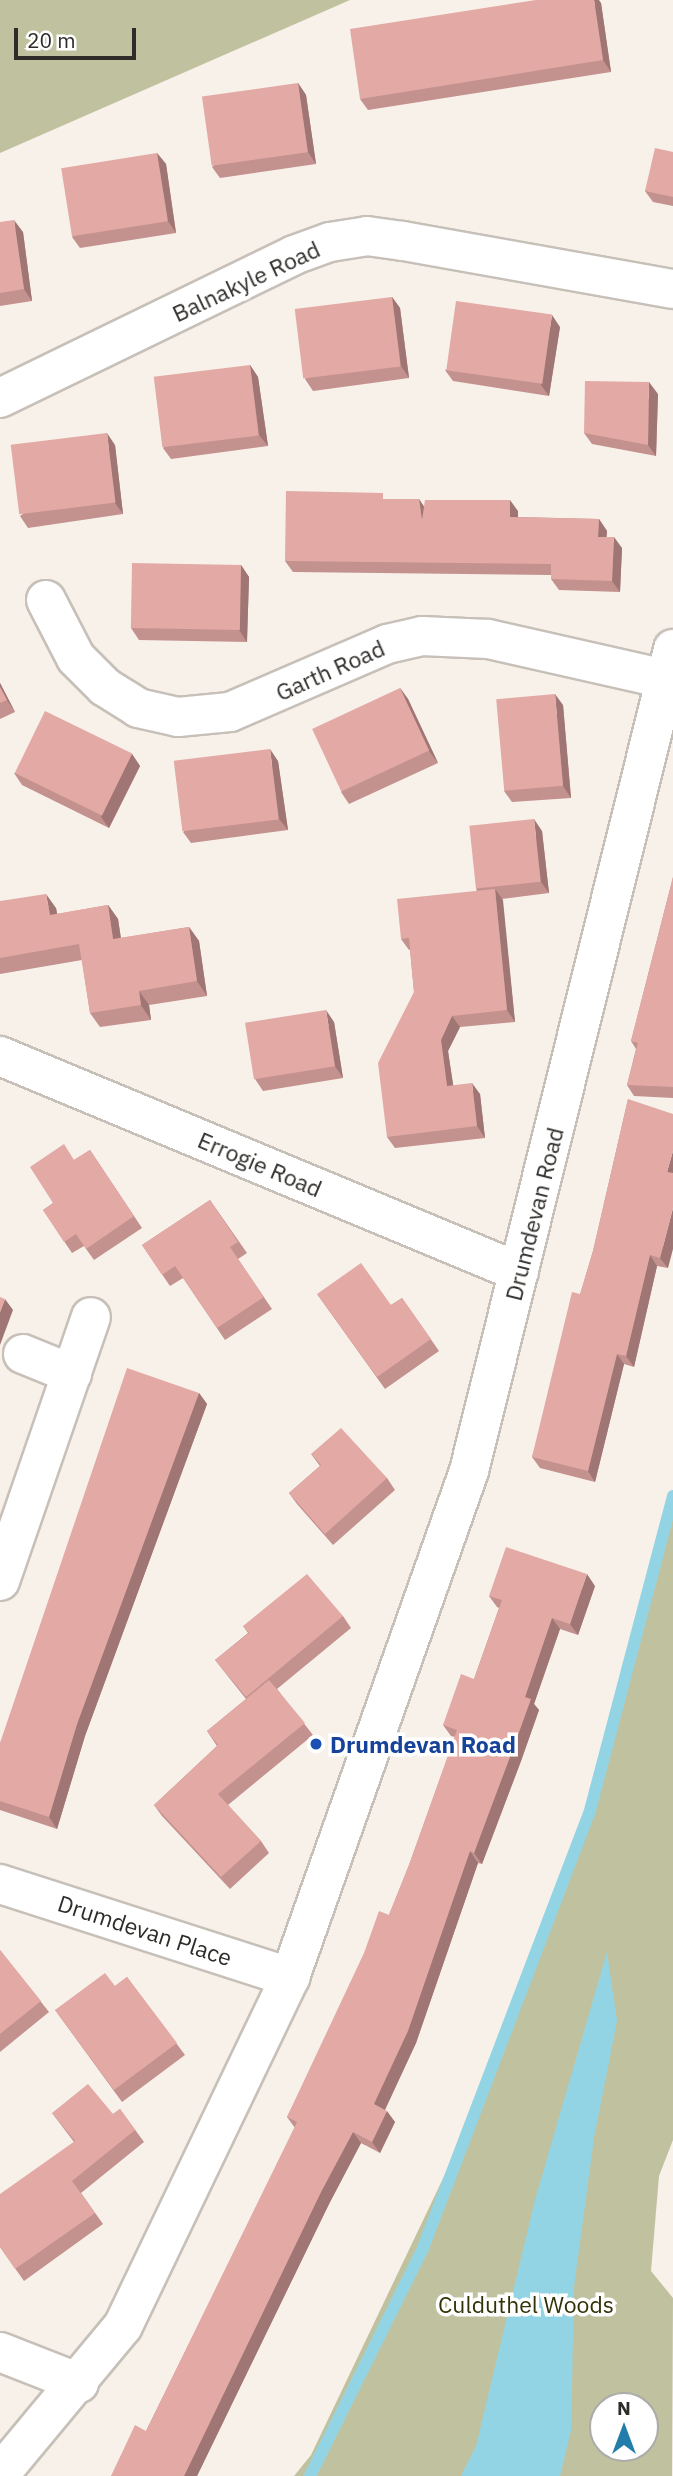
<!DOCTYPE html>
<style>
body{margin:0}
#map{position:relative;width:673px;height:2476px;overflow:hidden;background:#f8f1ea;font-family:"IBM Plex Sans",sans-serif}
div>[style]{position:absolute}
.green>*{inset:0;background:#c0c29f}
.water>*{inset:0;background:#93d4e4}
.stream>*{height:12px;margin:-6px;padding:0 6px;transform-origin:6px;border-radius:6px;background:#93d4e4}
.roads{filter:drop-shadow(2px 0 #c7c0b9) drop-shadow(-2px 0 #c7c0b9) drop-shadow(0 2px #c7c0b9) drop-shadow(0 -2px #c7c0b9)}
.minor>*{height:38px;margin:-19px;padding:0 19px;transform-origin:19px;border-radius:19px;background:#fff}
.wall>*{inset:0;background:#c3918e}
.shaded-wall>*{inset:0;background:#9f7674}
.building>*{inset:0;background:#e3a9a5;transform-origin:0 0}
.dots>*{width:19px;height:19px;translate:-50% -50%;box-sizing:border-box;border:4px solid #fff;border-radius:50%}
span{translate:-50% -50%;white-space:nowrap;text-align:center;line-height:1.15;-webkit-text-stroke:7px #fff;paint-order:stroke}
.street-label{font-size:23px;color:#2e2c29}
.transit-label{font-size:23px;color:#164399;font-weight:700}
.left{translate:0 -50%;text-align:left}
.park-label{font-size:23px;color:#323208}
.north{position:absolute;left:589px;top:2392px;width:70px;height:70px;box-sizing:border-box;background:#fff;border:2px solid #ababa9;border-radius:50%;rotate:0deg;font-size:19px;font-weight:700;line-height:28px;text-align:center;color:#2e2c29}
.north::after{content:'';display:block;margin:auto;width:24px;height:32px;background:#237dab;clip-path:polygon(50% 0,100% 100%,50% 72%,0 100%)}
.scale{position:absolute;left:14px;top:28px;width:122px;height:32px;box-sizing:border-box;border:4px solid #2e2c29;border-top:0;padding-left:9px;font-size:21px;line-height:24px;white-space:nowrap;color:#2e2c29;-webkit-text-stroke:5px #fff;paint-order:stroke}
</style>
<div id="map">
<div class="green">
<div style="clip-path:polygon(0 0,350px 0,0 153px)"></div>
<div style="clip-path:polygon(evenodd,673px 1497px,673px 2140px,659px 2176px,651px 2271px,673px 2298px,672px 2476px,294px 2476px,311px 2455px,459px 2145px,509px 2027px,589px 1814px,673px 1497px,603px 2406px,645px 2406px,645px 2448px,603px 2448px,603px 2406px)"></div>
</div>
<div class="water">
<div style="clip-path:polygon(607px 1952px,617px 2021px,594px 2138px,574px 2287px,571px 2431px,560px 2476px,461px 2476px,476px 2446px,535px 2200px)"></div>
</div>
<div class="stream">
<div style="left:310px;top:2476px;width:254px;rotate:-63.6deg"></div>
<div style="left:423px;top:2248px;width:465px;rotate:-69.1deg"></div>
<div style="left:589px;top:1814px;width:329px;rotate:-75.2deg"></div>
</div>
<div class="roads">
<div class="minor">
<div style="left:0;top:398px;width:327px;rotate:-25.9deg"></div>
<div style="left:294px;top:255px;width:38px;rotate:-20deg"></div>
<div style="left:330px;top:242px;width:37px;rotate:-9deg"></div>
<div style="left:367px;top:236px;width:36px;rotate:8deg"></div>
<div style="left:403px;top:241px;width:274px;rotate:10.1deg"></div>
<div style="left:46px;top:600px;width:65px;rotate:62.7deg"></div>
<div style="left:76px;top:658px;width:41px;rotate:45deg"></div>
<div style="left:105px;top:687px;width:39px;rotate:32deg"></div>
<div style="left:138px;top:708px;width:41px;rotate:12.7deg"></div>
<div style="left:178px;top:717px;width:52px;rotate:-5.5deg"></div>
<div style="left:230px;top:712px;width:171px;rotate:-23.4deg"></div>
<div style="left:387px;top:644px;width:36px;rotate:-13deg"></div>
<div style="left:422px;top:636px;width:66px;rotate:2.6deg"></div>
<div style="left:488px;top:639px;width:181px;rotate:12.7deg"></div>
<div style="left:0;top:1056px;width:562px;rotate:22.6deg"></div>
<div style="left:23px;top:1354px;width:53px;rotate:22.2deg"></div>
<div style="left:0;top:1581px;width:279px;rotate:-71deg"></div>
<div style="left:0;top:1884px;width:305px;rotate:17.8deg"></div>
<div style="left:0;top:2352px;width:85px;rotate:21.4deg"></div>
<div style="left:0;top:2474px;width:192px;rotate:-50.3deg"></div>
<div style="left:123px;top:2326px;width:387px;rotate:-64.4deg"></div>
<div style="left:290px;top:1977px;width:537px;rotate:-70.52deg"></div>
<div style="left:469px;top:1471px;width:847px;rotate:-76.06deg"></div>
</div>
</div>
<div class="wall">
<div style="clip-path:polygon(601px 3px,611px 72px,368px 110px,360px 99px)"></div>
<div style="clip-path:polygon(298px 83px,306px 95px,316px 164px,220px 178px,212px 167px)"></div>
<div style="clip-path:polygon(673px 152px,673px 206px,653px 202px,645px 191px)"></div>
<div style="clip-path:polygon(157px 153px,166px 164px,176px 233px,80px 248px,72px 237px)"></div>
<div style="clip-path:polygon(0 222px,23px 232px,32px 301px,0 306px)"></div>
<div style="clip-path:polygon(392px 297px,400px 308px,409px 378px,313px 391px,305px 379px)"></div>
<div style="clip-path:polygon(560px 327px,549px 396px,453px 381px,445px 370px)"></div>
<div style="clip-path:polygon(250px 365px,258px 377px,268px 446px,171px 459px,163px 448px)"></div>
<div style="clip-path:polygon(658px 394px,656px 456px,592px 444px,584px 433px)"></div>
<div style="clip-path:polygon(115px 445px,123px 514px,28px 528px,20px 516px)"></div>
<div style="clip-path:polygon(387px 499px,419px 499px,424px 507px,518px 511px,518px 517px,599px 519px,607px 531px,606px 537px,622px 548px,620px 592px,559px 590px,551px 579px,551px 575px,293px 572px,285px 561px)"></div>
<div style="clip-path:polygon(241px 565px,249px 577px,247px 642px,139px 640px,131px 628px)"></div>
<div style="clip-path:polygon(0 683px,15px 712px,0 719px)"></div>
<div style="clip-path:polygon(400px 688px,408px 699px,438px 763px,349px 804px,341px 792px)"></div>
<div style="clip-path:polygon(563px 705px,571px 798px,512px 802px,504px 791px)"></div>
<div style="clip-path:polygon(132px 754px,140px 766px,109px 828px,22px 785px,14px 773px)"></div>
<div style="clip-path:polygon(278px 761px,288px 830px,191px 843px,183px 832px)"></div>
<div style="clip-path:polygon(542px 831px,549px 893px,502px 899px,515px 1022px,460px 1027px,448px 1051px,453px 1085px,480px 1094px,485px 1138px,395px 1148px,387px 1137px,414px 992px,410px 950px,409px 950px,401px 939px,477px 891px,476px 889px)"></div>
<div style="clip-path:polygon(673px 877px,673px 1098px,634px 1096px,627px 1085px,636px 1049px,631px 1041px)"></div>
<div style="clip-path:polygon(0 901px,56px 908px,57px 914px,108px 905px,118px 919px,121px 938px,189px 927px,199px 941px,207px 996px,149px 1005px,151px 1020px,100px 1027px,90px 1013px,82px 960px,0 974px)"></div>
<div style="clip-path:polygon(334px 1022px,343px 1078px,263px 1091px,255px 1079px)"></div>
<div style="clip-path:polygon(628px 1099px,668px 1268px,657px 1266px,634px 1367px,624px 1364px,595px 1482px,540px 1468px,532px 1457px,593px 1251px)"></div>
<div style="clip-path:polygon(90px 1150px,142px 1228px,94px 1260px,84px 1246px,72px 1253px,43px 1210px,53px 1203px,74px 1160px)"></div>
<div style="clip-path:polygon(210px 1200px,247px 1253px,238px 1259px,272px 1309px,225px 1340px,183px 1278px,170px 1286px,142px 1245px)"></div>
<div style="clip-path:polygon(317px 1294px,391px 1305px,402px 1298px,439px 1351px,385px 1389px)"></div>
<div style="clip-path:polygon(199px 1393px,207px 1404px,85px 1736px,57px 1829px,0 1810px,0 1743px)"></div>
<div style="clip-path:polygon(311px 1454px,387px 1478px,395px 1490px,333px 1545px,297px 1504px,289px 1493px,320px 1466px)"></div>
<div style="clip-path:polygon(595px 1586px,578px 1635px,560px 1629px,534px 1704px,539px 1710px,521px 1761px,482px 1864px,478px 1863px,416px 2043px,385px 2110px,395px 2122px,380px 2153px,361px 2143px,329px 2204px,197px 2476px,111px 2476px,146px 2431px,295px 2128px,287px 2117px,389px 1915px,409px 1865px,455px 1737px,451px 1736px,443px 1725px,474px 1679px,499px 1608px,497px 1607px,489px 1596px)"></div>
<div style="clip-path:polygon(343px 1616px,351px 1628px,277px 1689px,313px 1735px,228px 1805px,261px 1841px,269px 1853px,230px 1889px,162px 1816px,154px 1805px,217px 1746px,207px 1731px,246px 1699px,215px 1660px,248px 1633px,243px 1626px)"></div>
<div style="clip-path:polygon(0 1950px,49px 2012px,0 2052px)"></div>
<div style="clip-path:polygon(127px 1977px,185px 2055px,122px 2102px,55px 2010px,115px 1986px)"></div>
<div style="clip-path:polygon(120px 2109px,144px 2142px,81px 2193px,103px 2224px,24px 2281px,0 2247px,74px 2142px,52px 2113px,113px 2114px)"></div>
</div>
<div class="shaded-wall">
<div style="clip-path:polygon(594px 0,599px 0,601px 3px,611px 72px,603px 60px)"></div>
<div style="clip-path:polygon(298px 83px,306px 95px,316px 164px,308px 152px)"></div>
<div style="clip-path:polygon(157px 153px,166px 164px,176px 233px,168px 221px)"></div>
<div style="clip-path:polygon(14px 220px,23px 232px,32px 301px,24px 289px)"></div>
<div style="clip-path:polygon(392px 297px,400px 308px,409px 378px,401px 366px)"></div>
<div style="clip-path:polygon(552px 315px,560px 327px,549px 396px,541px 385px)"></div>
<div style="clip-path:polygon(250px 365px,258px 377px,268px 446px,259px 435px)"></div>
<div style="clip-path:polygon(649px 382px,658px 394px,656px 456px,648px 445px)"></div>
<div style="clip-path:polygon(107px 433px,115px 445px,123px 514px,115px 503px)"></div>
<div style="clip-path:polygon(419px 499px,427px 511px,422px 520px)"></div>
<div style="clip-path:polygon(510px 500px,518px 511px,518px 528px,510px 517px)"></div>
<div style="clip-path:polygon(599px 519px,607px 531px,606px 548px,598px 537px)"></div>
<div style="clip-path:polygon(614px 537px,622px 548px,620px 592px,612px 581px)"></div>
<div style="clip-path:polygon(241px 565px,249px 577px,247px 642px,239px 630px)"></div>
<div style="clip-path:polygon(0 683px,15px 712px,7px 700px,0 687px)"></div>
<div style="clip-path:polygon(400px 688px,408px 699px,438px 763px,429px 751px)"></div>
<div style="clip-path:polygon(555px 694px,563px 705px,571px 798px,563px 786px)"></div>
<div style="clip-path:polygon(270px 749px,278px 761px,288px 830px,279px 819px)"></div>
<div style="clip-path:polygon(132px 754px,140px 766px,109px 828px,101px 817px)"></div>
<div style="clip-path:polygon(534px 819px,542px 831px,549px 893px,541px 882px)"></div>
<div style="clip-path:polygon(495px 889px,503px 900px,515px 1022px,507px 1010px)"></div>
<div style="clip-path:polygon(46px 894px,56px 908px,60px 929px,50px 915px)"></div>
<div style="clip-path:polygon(108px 905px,118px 919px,123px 953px,113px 939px)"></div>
<div style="clip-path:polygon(189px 927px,199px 941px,207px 996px,197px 981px)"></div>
<div style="clip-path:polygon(139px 991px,149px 1005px,151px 1020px,141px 1005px)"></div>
<div style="clip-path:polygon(326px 1010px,334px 1022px,343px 1078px,335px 1066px)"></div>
<div style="clip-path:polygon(452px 1016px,460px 1027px,448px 1051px,455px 1097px,447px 1086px,441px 1040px)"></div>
<div style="clip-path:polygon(472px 1083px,480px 1094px,485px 1138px,477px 1126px)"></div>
<div style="clip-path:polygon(673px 1151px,673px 1180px,667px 1172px)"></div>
<div style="clip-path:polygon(673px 1208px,673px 1249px,668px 1268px,660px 1258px)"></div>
<div style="clip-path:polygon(650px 1255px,657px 1266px,634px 1367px,626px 1356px)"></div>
<div style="clip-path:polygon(5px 1299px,13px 1310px,0 1345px,0 1312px)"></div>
<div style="clip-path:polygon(617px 1354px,624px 1364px,595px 1482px,588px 1471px)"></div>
<div style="clip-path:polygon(199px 1393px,207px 1404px,85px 1736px,57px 1829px,49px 1817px,77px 1724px)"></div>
<div style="clip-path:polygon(587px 1574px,595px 1586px,578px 1635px,570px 1624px)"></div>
<div style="clip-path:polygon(552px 1618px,560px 1629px,534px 1704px,539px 1710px,521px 1761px,482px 1864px,474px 1853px,525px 1697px)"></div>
<div style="clip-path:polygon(470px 1851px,478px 1863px,416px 2043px,382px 2116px,374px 2104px)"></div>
<div style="clip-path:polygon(387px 2111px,395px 2122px,380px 2153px,372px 2142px)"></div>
<div style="clip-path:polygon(353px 2132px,361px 2143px,329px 2204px,197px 2476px,184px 2476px,321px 2192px)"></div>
</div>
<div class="building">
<div style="clip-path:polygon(536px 0,594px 0,603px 60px,360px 99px,350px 29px)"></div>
<div style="left:298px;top:83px;width:70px;height:97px;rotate:82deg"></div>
<div style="clip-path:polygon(655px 148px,673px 152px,673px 197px,645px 191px)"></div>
<div style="left:157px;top:153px;width:69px;height:97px;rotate:81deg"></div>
<div style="clip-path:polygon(14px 220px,24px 289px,0 293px,0 222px)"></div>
<div style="left:392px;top:297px;width:70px;height:98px;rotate:83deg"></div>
<div style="left:456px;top:301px;width:97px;height:70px;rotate:8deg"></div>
<div style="left:250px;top:365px;width:71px;height:97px;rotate:83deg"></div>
<div style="clip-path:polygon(585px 381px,649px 382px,648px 445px,584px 433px)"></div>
<div style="left:107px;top:433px;width:70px;height:97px;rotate:83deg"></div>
<div style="clip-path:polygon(286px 491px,383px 493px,383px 499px,419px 499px,422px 520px,425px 500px,510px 500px,510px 517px,599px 519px,598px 537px,614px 537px,612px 581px,551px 579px,551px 564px,285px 561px)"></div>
<div style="left:132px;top:563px;width:109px;height:65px;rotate:1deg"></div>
<div style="clip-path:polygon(0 687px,7px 700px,0 703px)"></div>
<div style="left:400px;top:688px;width:69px;height:97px;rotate:65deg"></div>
<div style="left:555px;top:694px;width:92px;height:59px;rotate:85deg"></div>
<div style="left:45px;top:711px;width:97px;height:69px;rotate:26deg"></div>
<div style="left:270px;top:749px;width:71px;height:97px;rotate:83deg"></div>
<div style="left:534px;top:819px;width:63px;height:65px;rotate:84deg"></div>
<div style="clip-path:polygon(673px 877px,673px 1087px,627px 1085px,638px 1043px,631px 1041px)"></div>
<div style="clip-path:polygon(495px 889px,507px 1010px,452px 1016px,441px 1040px,447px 1086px,472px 1083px,477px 1126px,387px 1137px,378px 1063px,414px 992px,409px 938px,401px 939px,397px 899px)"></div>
<div style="clip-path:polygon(46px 894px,50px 915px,108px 905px,113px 939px,189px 927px,197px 981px,139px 991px,141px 1005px,90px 1013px,79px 944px,0 958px,0 901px)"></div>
<div style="left:326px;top:1010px;width:57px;height:82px;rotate:81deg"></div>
<div style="clip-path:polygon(628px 1099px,673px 1114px,673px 1151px,667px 1172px,673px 1173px,673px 1208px,660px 1258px,650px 1255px,626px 1356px,617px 1354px,588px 1471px,532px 1457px,572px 1292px,580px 1294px,593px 1251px)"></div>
<div style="clip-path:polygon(64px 1144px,74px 1160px,90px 1150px,134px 1216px,86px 1249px,76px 1234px,64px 1242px,43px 1210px,53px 1203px,30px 1167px)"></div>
<div style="clip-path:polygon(210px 1200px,238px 1242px,230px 1247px,264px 1297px,217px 1328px,175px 1266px,162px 1275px,142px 1245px)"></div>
<div style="clip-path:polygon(361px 1263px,391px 1305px,402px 1298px,431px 1339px,377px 1377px,317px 1294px)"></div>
<div style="clip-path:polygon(0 1297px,5px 1299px,0 1312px)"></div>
<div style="clip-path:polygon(127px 1368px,199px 1393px,77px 1724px,49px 1817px,0 1801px,0 1743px)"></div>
<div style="clip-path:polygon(341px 1428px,387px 1478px,325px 1534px,289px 1493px,321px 1465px,311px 1454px)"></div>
<div style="clip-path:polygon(506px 1547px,587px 1574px,570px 1624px,552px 1618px,525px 1697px,531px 1699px,513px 1749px,474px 1853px,470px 1851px,408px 2031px,374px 2104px,387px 2111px,372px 2142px,353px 2132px,321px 2192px,184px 2476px,111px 2476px,135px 2425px,146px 2431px,297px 2122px,287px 2117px,364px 1953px,379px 1911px,389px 1915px,409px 1865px,457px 1730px,443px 1725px,461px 1674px,474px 1679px,502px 1600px,489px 1596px)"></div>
<div style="clip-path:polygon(307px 1574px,343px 1616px,246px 1697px,215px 1660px,249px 1633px,243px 1626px)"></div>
<div style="clip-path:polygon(269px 1680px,305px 1723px,218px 1794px,261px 1841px,221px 1877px,154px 1805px,218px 1745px,207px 1731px)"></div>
<div style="clip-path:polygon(0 1950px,41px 2001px,0 2034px)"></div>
<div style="clip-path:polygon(105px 1973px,115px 1986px,127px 1977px,177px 2043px,114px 2090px,55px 2010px)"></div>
<div style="clip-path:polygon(88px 2084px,113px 2114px,120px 2109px,135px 2130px,72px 2181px,95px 2213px,15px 2269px,0 2247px,0 2194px,75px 2141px,52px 2113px)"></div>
</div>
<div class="dots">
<div style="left:316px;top:1744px;background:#1a4fb4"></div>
</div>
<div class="street-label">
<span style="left:246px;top:281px;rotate:-25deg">Balnakyle Road</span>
<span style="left:330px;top:670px;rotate:-24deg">Garth Road</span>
<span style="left:260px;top:1164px;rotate:23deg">Errogie Road</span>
<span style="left:534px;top:1214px;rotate:-76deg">Drumdevan Road</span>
<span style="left:145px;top:1930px;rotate:18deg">Drumdevan Place</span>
</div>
<div class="transit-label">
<span class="left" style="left:330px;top:1744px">Drumdevan Road</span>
</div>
<div class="park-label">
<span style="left:526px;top:2304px">Culduthel Woods</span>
</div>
<div class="north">N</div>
<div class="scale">20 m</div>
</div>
